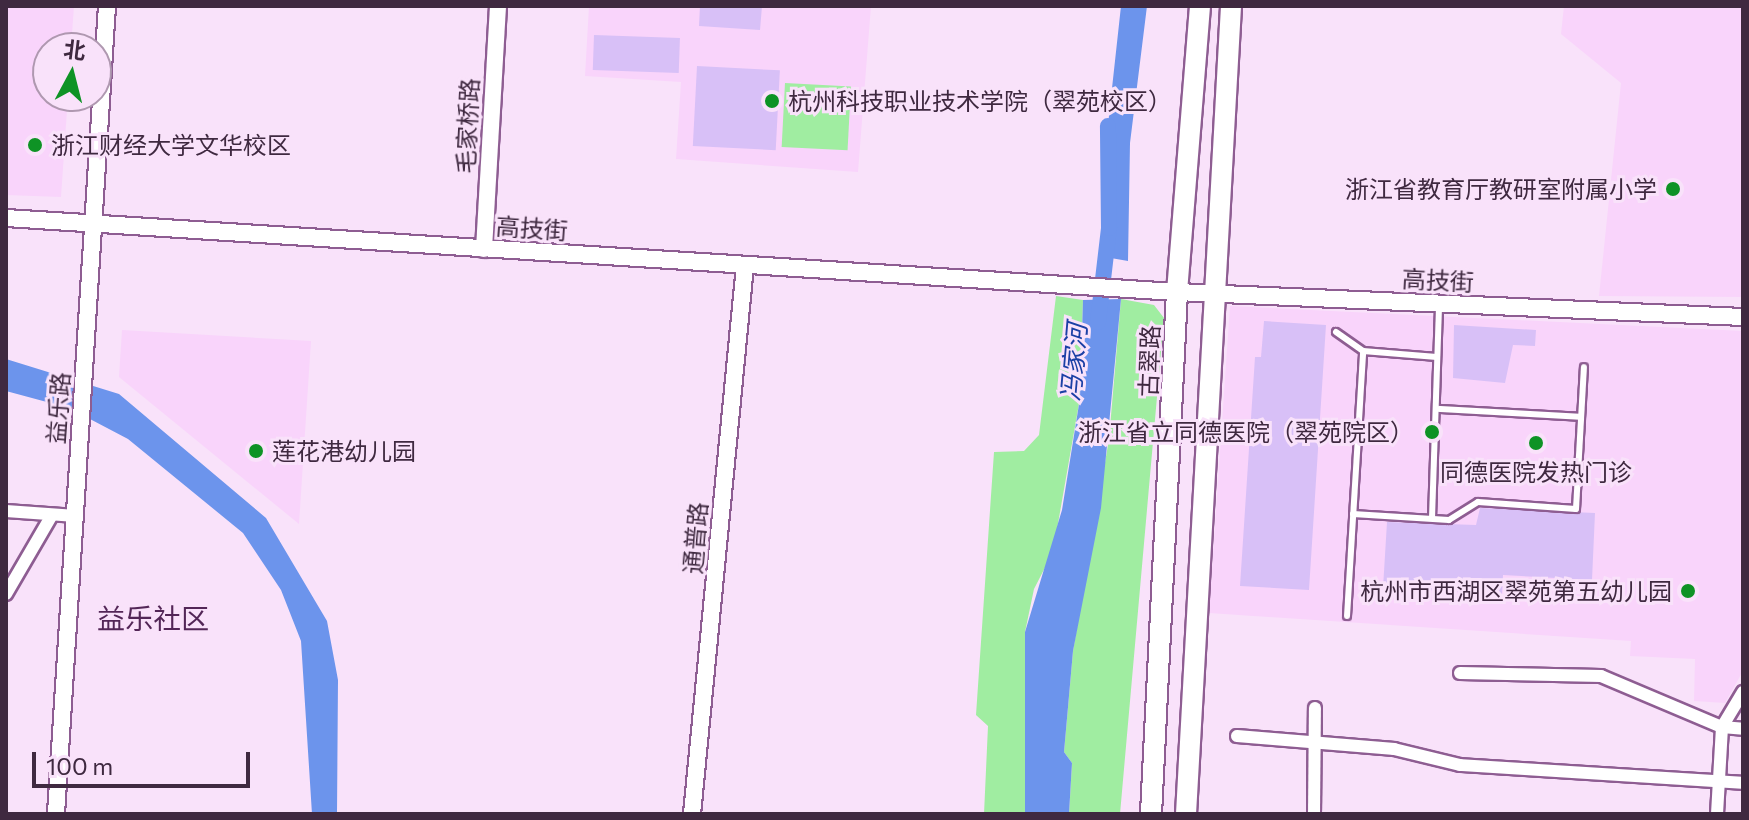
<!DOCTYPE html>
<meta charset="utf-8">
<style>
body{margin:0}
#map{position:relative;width:1749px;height:820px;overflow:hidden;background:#f9e2fa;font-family:Commissioner,"Noto Sans SC",sans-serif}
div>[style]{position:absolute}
.built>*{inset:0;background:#f9d4fb}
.green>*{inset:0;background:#a0eda1;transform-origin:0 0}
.water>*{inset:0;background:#6c94ec}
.canal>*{height:16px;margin:-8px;padding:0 8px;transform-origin:8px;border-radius:8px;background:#6c94ec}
.building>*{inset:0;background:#d8c0f7;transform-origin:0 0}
.roads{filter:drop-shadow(2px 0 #8e5d92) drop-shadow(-2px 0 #8e5d92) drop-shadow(0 2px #8e5d92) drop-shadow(0 -2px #8e5d92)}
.service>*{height:6px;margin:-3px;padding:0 3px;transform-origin:3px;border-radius:3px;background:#fff}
.minor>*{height:12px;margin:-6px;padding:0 6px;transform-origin:6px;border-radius:6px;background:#fff}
.tertiary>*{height:16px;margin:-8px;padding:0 8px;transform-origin:8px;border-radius:8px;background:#fff}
.primary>*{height:20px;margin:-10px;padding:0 10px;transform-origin:10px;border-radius:10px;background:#fff}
.dots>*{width:22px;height:22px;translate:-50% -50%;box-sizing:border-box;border:4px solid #f9e2fa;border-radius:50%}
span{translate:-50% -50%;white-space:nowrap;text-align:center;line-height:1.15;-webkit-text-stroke:6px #f9e2fa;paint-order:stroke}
.poi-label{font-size:24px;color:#3f2940}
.left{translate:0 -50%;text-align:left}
.right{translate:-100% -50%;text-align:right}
.street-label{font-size:24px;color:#3f2940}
.water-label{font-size:26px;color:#1b40a5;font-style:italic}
.quarter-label{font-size:28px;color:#532657}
.frame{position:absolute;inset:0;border:8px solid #3f2940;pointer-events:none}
.north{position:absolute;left:32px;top:32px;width:80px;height:80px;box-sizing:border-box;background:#f9e2fa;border:2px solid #af98b0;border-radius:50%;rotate:7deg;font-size:22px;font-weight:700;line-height:32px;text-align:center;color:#3f2940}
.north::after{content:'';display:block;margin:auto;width:28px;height:36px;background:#0e9325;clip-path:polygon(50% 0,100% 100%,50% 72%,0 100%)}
.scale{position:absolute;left:32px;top:752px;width:218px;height:36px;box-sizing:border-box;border:4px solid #3f2940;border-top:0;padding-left:10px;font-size:24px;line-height:28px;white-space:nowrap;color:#3f2940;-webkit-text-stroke:6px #f9e2fa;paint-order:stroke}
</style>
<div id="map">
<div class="built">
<div style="clip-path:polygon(6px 6px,74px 6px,71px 48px,48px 48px,48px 96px,68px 96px,61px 197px,6px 195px)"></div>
<div style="clip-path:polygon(589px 6px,871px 6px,858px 172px,676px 159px,681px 82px,585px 76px)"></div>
<div style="clip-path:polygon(1564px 6px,1743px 6px,1743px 297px,1599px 296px,1621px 83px,1561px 34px)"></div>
<div style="clip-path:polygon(1230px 306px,1743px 331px,1743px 671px,1725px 703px,1694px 701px,1695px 659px,1630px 656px,1631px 641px,1209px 613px)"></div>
<div style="clip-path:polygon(122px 330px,311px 341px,299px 524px,119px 377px)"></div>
</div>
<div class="green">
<div style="left:785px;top:83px;width:66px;height:64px;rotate:3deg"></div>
<div style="clip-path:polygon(1056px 296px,1083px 300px,1080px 398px,1053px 552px,1034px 589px,1025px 632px,1025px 814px,984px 814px,988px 726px,976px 715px,994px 452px,1024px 451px,1039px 435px)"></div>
<div style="clip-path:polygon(1121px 299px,1154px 305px,1164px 318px,1120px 814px,1069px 814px,1072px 763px,1064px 752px,1073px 651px,1109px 439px)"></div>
</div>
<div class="water">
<div style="clip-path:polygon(1121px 6px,1147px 6px,1130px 143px,1128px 261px,1105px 257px,1106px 143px)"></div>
<div style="clip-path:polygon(1121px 299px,1101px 508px,1073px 651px,1064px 752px,1072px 763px,1069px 814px,1025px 814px,1025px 632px,1062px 510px,1080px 398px,1083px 300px)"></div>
<div style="clip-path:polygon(6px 359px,119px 394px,266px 518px,327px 621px,338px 680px,337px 814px,312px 814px,301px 641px,281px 590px,243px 533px,128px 439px,69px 408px,6px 391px)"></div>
</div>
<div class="canal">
<div style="left:1098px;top:322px;width:95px;rotate:-83.3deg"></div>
<div style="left:1109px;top:228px;width:102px;rotate:-90.6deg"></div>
</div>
<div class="building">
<div style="clip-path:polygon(700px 6px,762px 6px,760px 30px,699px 26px)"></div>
<div style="left:594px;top:35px;width:86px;height:35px;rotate:2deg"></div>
<div style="left:697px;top:66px;width:83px;height:80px;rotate:3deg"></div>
<div style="clip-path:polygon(1264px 321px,1326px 325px,1309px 590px,1240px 586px,1255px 357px,1261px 357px)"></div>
<div style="clip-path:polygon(1454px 325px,1536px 330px,1535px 346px,1513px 345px,1505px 383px,1453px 378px)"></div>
<div style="clip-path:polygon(1480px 508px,1595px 513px,1592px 580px,1503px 575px,1502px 594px,1383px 588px,1387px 522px,1476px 525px)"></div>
</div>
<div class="roads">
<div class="service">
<div style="left:1336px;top:332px;width:33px;rotate:35deg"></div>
<div style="left:1363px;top:351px;width:74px;rotate:4.6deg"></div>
<div style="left:1439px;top:409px;width:142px;rotate:3.2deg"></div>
<div style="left:1353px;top:514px;width:96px;rotate:3.6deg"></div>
<div style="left:1449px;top:520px;width:34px;rotate:-32deg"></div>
<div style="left:1478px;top:502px;width:98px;rotate:4.1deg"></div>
<div style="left:1576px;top:509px;width:142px;rotate:-86.8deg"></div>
<div style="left:1432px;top:518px;width:214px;rotate:-88.1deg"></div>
<div style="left:1347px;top:616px;width:265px;rotate:-86.5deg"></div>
</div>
<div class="minor">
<div style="left:6px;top:511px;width:70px;rotate:4.1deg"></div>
<div style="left:6px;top:594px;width:91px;rotate:-59.8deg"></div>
<div style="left:1460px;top:673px;width:141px;rotate:1.2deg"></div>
<div style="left:1601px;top:676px;width:131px;rotate:22.9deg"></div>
<div style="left:1722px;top:727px;width:21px;rotate:5deg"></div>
<div style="left:1237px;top:736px;width:158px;rotate:4.7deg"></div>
<div style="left:1394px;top:749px;width:68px;rotate:13.6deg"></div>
<div style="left:1460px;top:765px;width:284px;rotate:3.6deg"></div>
<div style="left:1314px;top:814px;width:106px;rotate:-89.5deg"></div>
<div style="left:1717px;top:814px;width:87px;rotate:-86.7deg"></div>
<div style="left:1722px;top:727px;width:41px;rotate:-59deg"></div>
</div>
<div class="tertiary">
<div style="left:6px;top:218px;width:1173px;rotate:3.62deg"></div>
<div style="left:1177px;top:292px;width:567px;rotate:2.53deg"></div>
<div style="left:484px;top:249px;width:243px;rotate:-86.7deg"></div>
<div style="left:56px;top:814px;width:810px;rotate:-86.39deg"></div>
<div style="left:692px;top:814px;width:551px;rotate:-84.48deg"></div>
</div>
<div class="primary">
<div style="left:1151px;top:814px;width:523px;rotate:-87.15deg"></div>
<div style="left:1177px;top:292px;width:287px;rotate:-85.4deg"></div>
<div style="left:1186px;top:814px;width:809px;rotate:-86.81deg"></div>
</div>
</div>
<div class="dots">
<div style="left:772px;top:101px;background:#0e9325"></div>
<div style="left:35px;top:145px;background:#0e9325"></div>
<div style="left:1673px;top:189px;background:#0e9325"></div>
<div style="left:1432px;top:432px;background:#0e9325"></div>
<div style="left:1536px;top:443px;background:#0e9325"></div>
<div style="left:256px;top:451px;background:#0e9325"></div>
<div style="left:1688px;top:591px;background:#0e9325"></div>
</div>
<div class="poi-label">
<span class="left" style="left:788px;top:101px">杭州科技职业技术学院（翠苑校区）</span>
<span class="left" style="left:51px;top:145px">浙江财经大学文华校区</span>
<span class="right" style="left:1657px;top:189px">浙江省教育厅教研室附属小学</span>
<span class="right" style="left:1414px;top:432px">浙江省立同德医院（翠苑院区）</span>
<span class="left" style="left:272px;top:451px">莲花港幼儿园</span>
<span style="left:1536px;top:472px">同德医院发热门诊</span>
<span class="right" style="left:1672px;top:591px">杭州市西湖区翠苑第五幼儿园</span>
</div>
<div class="street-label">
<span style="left:467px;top:126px;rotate:-87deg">毛家桥路</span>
<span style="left:532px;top:228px;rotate:4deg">高技街</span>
<span style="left:1438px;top:280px;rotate:3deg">高技街</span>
<span style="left:1149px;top:361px;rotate:-88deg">古翠路</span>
<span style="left:58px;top:408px;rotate:-86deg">益乐路</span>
<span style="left:695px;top:538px;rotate:-85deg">通普路</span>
</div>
<div class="water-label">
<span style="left:1073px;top:362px;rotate:-85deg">冯家河</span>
</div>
<div class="quarter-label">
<span style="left:153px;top:618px">益乐社区</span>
</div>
<div class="frame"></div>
<div class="north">北</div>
<div class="scale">100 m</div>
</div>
